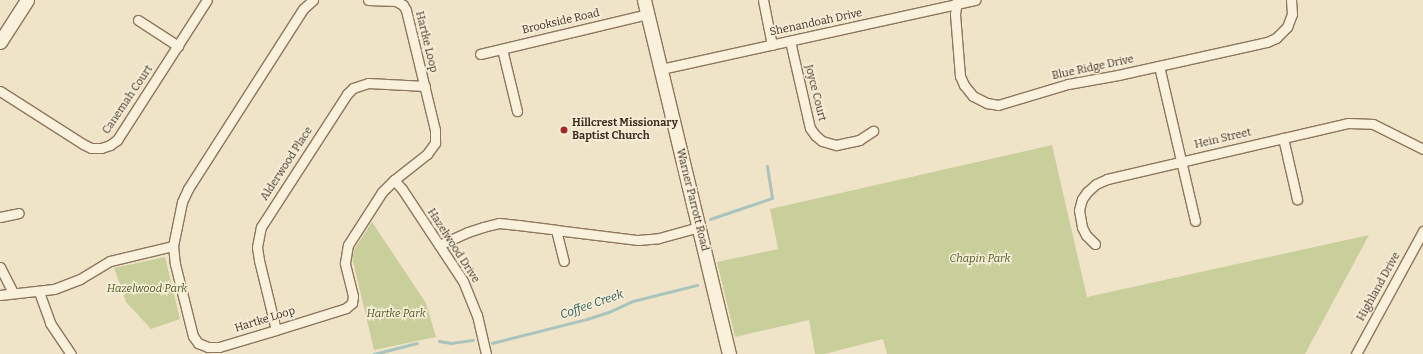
<!DOCTYPE html>
<style>
body{margin:0}
#map{position:relative;width:1423px;height:354px;overflow:hidden;background:#f0e4c8;font-family:Bitter,serif}
div>[style]{position:absolute}
.green>*{inset:0;background:#c9cf9b}
.stream>*{height:2.5px;margin:-1.25px;padding:0 1.25px;transform-origin:1.25px;border-radius:1.25px;background:#a9c4bc}
.roads{filter:drop-shadow(1px 0 #8d765c) drop-shadow(-1px 0 #8d765c) drop-shadow(0 1px #8d765c) drop-shadow(0 -1px #8d765c)}
.street>*{height:9px;margin:-4.5px;padding:0 4.5px;transform-origin:4.5px;border-radius:4.5px;background:#faf1dc}
.secondary>*{height:13px;margin:-6.5px;padding:0 6.5px;transform-origin:6.5px;border-radius:6.5px;background:#faf1dc}
.dots>*{width:11px;height:11px;translate:-50% -50%;box-sizing:border-box;border:2px solid #f7eed8;border-radius:50%}
span{translate:-50% -50%;white-space:nowrap;text-align:center;line-height:1.15;-webkit-text-stroke:3px #f7eed8;paint-order:stroke}
.street-label{font-size:11px;color:#3d2e20}
.poi-label{font-size:11px;color:#3d2e20;font-weight:700}
.left{translate:0 -50%;text-align:left}
.park-label{font-size:11px;color:#4d5a26;font-style:italic}
.water-label{font-size:12px;color:#2f5d5a;font-style:italic}
</style>
<div id="map">
<div class="green">
<div style="clip-path:polygon(1052px 145px,1087px 297px,1369px 235px,1305px 354px,887px 354px,883px 339px,824px 354px,815px 354px,809px 320px,735px 337px,717px 262px,778px 249px,770px 209px)"></div>
<div style="clip-path:polygon(372px 222px,426px 303px,436px 337px,374px 350px,352px 257px,355px 248px)"></div>
<div style="clip-path:polygon(165px 257px,180px 319px,151px 329px,126px 302px,114px 268px)"></div>
</div>
<div class="stream">
<div style="left:710px;top:219px;width:65px;rotate:-18.7deg"></div>
<div style="left:772px;top:198px;width:32px;rotate:-99deg"></div>
<div style="left:439px;top:341px;width:12px;rotate:9deg"></div>
<div style="left:451px;top:343px;width:22px;rotate:-8deg"></div>
<div style="left:492px;top:343px;width:98px;rotate:-14.2deg"></div>
<div style="left:587px;top:319px;width:23px;rotate:-18deg"></div>
<div style="left:609px;top:312px;width:26px;rotate:-25deg"></div>
<div style="left:633px;top:301px;width:66px;rotate:-14deg"></div>
<div style="left:374px;top:354px;width:44px;rotate:-14.3deg"></div>
</div>
<div class="roads">
<div class="street">
<div style="left:313px;top:0;width:13px;rotate:138deg"></div>
<div style="left:303px;top:9px;width:214px;rotate:122.6deg"></div>
<div style="left:188px;top:189px;width:14px;rotate:115deg"></div>
<div style="left:182px;top:202px;width:45px;rotate:101.6deg"></div>
<div style="left:173px;top:246px;width:18px;rotate:84deg"></div>
<div style="left:175px;top:264px;width:74px;rotate:76deg"></div>
<div style="left:193px;top:336px;width:9px;rotate:54deg"></div>
<div style="left:198px;top:343px;width:11px;rotate:22deg"></div>
<div style="left:208px;top:347px;width:11px"></div>
<div style="left:219px;top:347px;width:59px;rotate:-16.6deg"></div>
<div style="left:276px;top:330px;width:73px;rotate:-17.4deg"></div>
<div style="left:346px;top:308px;width:8px;rotate:-40deg"></div>
<div style="left:352px;top:303px;width:7px;rotate:-82deg"></div>
<div style="left:353px;top:296px;width:34px;rotate:-104deg"></div>
<div style="left:345px;top:263px;width:18px;rotate:-81deg"></div>
<div style="left:348px;top:245px;width:63px;rotate:-57.3deg"></div>
<div style="left:382px;top:192px;width:17px;rotate:-45deg"></div>
<div style="left:394px;top:180px;width:42px;rotate:-38.2deg"></div>
<div style="left:427px;top:154px;width:14px;rotate:-54deg"></div>
<div style="left:435px;top:143px;width:13px;rotate:-90deg"></div>
<div style="left:435px;top:130px;width:123px;rotate:-103.6deg"></div>
<div style="left:406px;top:10px;width:6px;rotate:-121deg"></div>
<div style="left:403px;top:5px;width:8px;rotate:-150deg"></div>
<div style="left:396px;top:1px;width:28px;rotate:-178deg"></div>
<div style="left:763px;top:0;width:46px;rotate:78.7deg"></div>
<div style="left:957px;top:0;width:14px;rotate:98deg"></div>
<div style="left:955px;top:14px;width:62px;rotate:85.4deg"></div>
<div style="left:960px;top:76px;width:10px;rotate:66deg"></div>
<div style="left:964px;top:85px;width:14px;rotate:51deg"></div>
<div style="left:973px;top:96px;width:16px;rotate:27deg"></div>
<div style="left:987px;top:103px;width:11px;rotate:10deg"></div>
<div style="left:998px;top:105px;width:73px;rotate:-16.7deg"></div>
<div style="left:1068px;top:84px;width:51px;rotate:-10.2deg"></div>
<div style="left:1118px;top:75px;width:153px;rotate:-12.5deg"></div>
<div style="left:1267px;top:42px;width:10px;rotate:-24deg"></div>
<div style="left:1276px;top:38px;width:16px;rotate:-45deg"></div>
<div style="left:1287px;top:27px;width:14px;rotate:-69deg"></div>
<div style="left:1292px;top:14px;width:14px;rotate:-94deg"></div>
<div style="left:138px;top:20px;width:48px;rotate:33deg"></div>
<div style="left:790px;top:41px;width:89px;rotate:77.1deg"></div>
<div style="left:810px;top:128px;width:9px;rotate:54deg"></div>
<div style="left:815px;top:135px;width:9px;rotate:41deg"></div>
<div style="left:822px;top:141px;width:15px;rotate:16deg"></div>
<div style="left:836px;top:145px;width:24px;rotate:-12deg"></div>
<div style="left:859px;top:140px;width:17px;rotate:-33deg"></div>
<div style="left:502px;top:49px;width:64px;rotate:76.4deg"></div>
<div style="left:480px;top:54px;width:173px;rotate:-13.4deg"></div>
<div style="left:1159px;top:66px;width:159px;rotate:76.9deg"></div>
<div style="left:661px;top:69px;width:322px;rotate:-12.4deg"></div>
<div style="left:0;top:91px;width:98px;rotate:32.6deg"></div>
<div style="left:83px;top:144px;width:9px;rotate:27deg"></div>
<div style="left:91px;top:148px;width:10px"></div>
<div style="left:101px;top:148px;width:9px;rotate:-18deg"></div>
<div style="left:110px;top:145px;width:9px;rotate:-36deg"></div>
<div style="left:117px;top:140px;width:166px;rotate:-57.3deg"></div>
<div style="left:1283px;top:138px;width:63px;rotate:77.1deg"></div>
<div style="left:394px;top:180px;width:12px;rotate:48deg"></div>
<div style="left:402px;top:189px;width:110px;rotate:56.5deg"></div>
<div style="left:463px;top:281px;width:37px;rotate:68deg"></div>
<div style="left:477px;top:315px;width:40px;rotate:77deg"></div>
<div style="left:0;top:217px;width:19px;rotate:-12deg"></div>
<div style="left:556px;top:230px;width:83px;rotate:7deg"></div>
<div style="left:638px;top:240px;width:21px;rotate:-5deg"></div>
<div style="left:659px;top:238px;width:41px;rotate:-15.4deg"></div>
<div style="left:1095px;top:244px;width:13px;rotate:-135deg"></div>
<div style="left:1086px;top:235px;width:9px;rotate:-117deg"></div>
<div style="left:1082px;top:227px;width:17px;rotate:-100deg"></div>
<div style="left:1079px;top:210px;width:11px;rotate:-75deg"></div>
<div style="left:1082px;top:199px;width:9px;rotate:-54deg"></div>
<div style="left:1087px;top:192px;width:12px;rotate:-42deg"></div>
<div style="left:1096px;top:184px;width:12px;rotate:-24deg"></div>
<div style="left:1107px;top:179px;width:247px;rotate:-13.1deg"></div>
<div style="left:1348px;top:123px;width:25px;rotate:2deg"></div>
<div style="left:1373px;top:124px;width:56px;rotate:26.6deg"></div>
<div style="left:439px;top:245px;width:32px;rotate:-24deg"></div>
<div style="left:468px;top:232px;width:16px;rotate:-18deg"></div>
<div style="left:483px;top:227px;width:16px;rotate:-14deg"></div>
<div style="left:499px;top:223px;width:19px;rotate:6deg"></div>
<div style="left:518px;top:225px;width:38px;rotate:7deg"></div>
<div style="left:556px;top:230px;width:32px;rotate:76deg"></div>
<div style="left:0;top:267px;width:29px;rotate:63deg"></div>
<div style="left:39px;top:292px;width:33px;rotate:70deg"></div>
<div style="left:50px;top:323px;width:37px;rotate:56deg"></div>
<div style="left:0;top:295px;width:54px;rotate:-6.3deg"></div>
<div style="left:54px;top:289px;width:28px;rotate:-21deg"></div>
<div style="left:80px;top:279px;width:35px;rotate:-31deg"></div>
<div style="left:110px;top:261px;width:65px;rotate:-13.4deg"></div>
<div style="left:276px;top:330px;width:72px;rotate:-103.7deg"></div>
<div style="left:259px;top:260px;width:13px;rotate:-99deg"></div>
<div style="left:257px;top:247px;width:20px;rotate:-79deg"></div>
<div style="left:261px;top:227px;width:158px;rotate:-57.1deg"></div>
<div style="left:347px;top:94px;width:8px;rotate:-45deg"></div>
<div style="left:353px;top:88px;width:16px;rotate:-18deg"></div>
<div style="left:368px;top:83px;width:57px;rotate:3deg"></div>
<div style="left:1356px;top:354px;width:140px;rotate:-61.4deg"></div>
</div>
<div class="secondary">
<div style="left:644px;top:0;width:364px;rotate:76.5deg"></div>
<div style="left:0;top:42px;width:50px;rotate:-57.3deg"></div>
</div>
</div>
<div class="dots">
<div style="left:564px;top:130px;background:#9e2a2b"></div>
</div>
<div class="street-label">
<span style="left:561px;top:22px;rotate:-13deg">Brookside Road</span>
<span style="left:816px;top:23px;rotate:-12deg">Shenandoah Drive</span>
<span style="left:426px;top:42px;rotate:76deg">Hartke Loop</span>
<span style="left:1093px;top:68px;rotate:-12deg">Blue Ridge Drive</span>
<span style="left:815px;top:93px;rotate:76deg">Joyce Court</span>
<span style="left:128px;top:100px;rotate:-56deg">Canemah Court</span>
<span style="left:1223px;top:139px;rotate:-13deg">Hein Street</span>
<span style="left:287px;top:164px;rotate:-57deg">Alderwood Place</span>
<span style="left:692px;top:200px;rotate:76deg">Warner Parrott Road</span>
<span style="left:453px;top:246px;rotate:57deg">Hazelwood Drive</span>
<span style="left:1379px;top:287px;rotate:-61deg">Highland Drive</span>
<span style="left:265px;top:320px;rotate:-17deg">Hartke Loop</span>
</div>
<div class="poi-label">
<span class="left" style="left:572px;top:130px">Hillcrest Missionary<br>Baptist Church</span>
</div>
<div class="park-label">
<span style="left:980px;top:259px">Chapin Park</span>
<span style="left:147px;top:289px">Hazelwood Park</span>
<span style="left:396px;top:314px">Hartke Park</span>
</div>
<div class="water-label">
<span style="left:592px;top:305px;rotate:-19deg">Coffee Creek</span>
</div>
</div>
